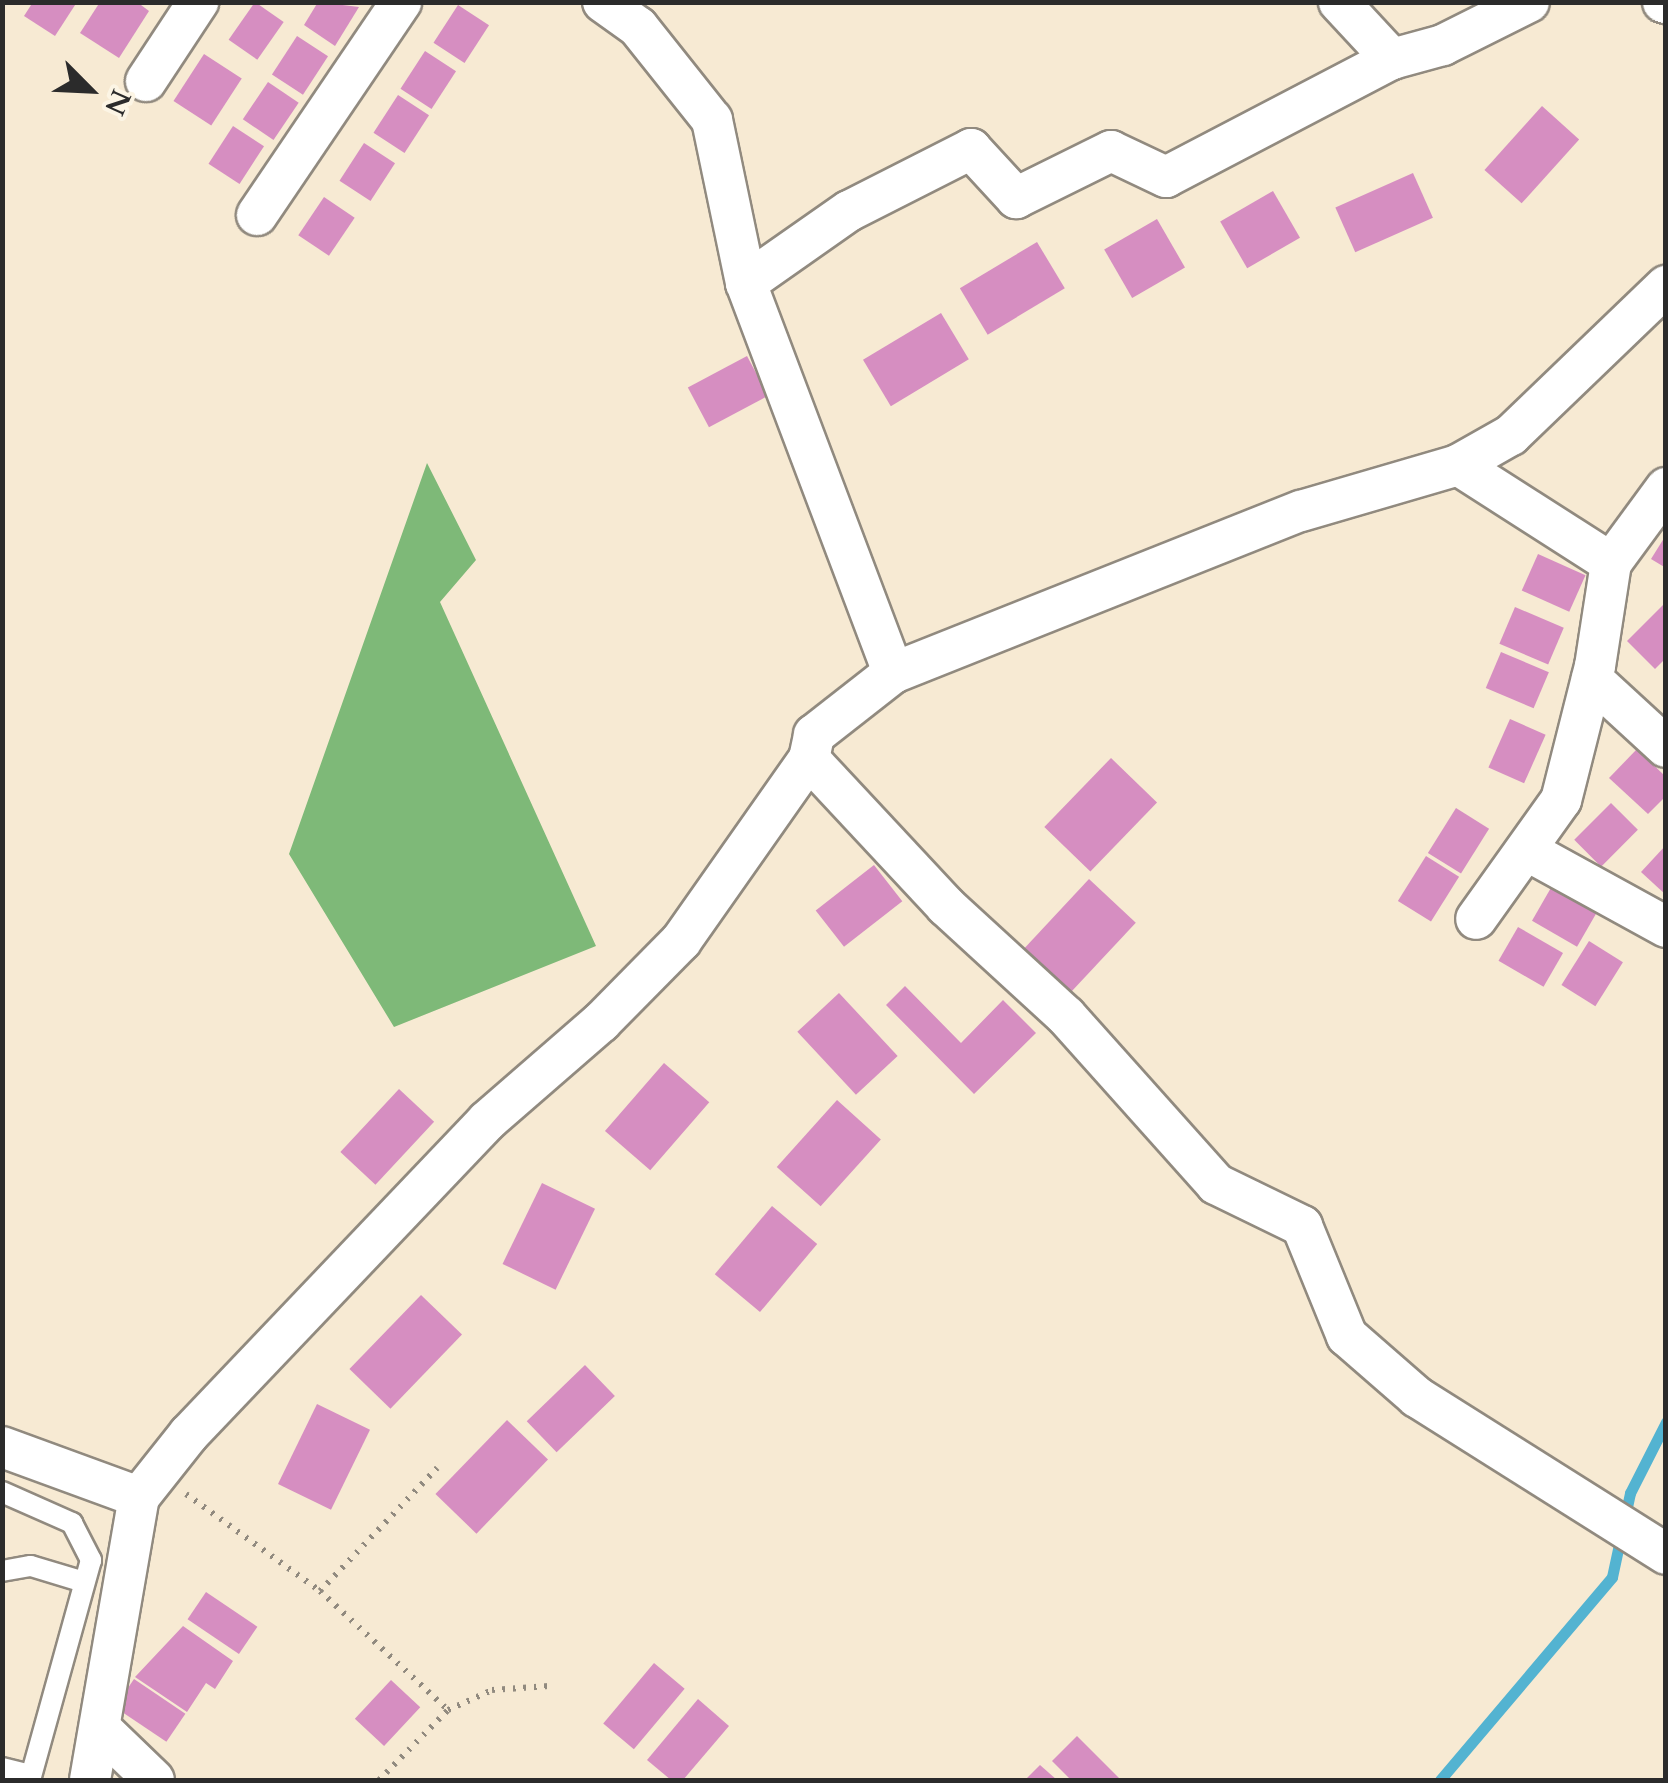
<!DOCTYPE html>
<style>
body{margin:0}
#map{position:relative;width:1668px;height:1783px;overflow:hidden;background:#f7ead3;font-family:Cardo,serif}
div>[style]{position:absolute}
.forest>*{inset:0;background:#7eb978}
.stream>*{height:11px;margin:-5.5px;padding:0 5.5px;transform-origin:5.5px;border-radius:5.5px;background:#53b3d1}
.building>*{inset:0;background:#d68ec1;transform-origin:0 0}
.path>*{height:6px;margin-top:-3px;transform-origin:0;background:repeating-linear-gradient(90deg,#918a7f 0 2.5px,transparent 0 10.5px)}
.roads{filter:drop-shadow(2px 0 #918a7f) drop-shadow(-2px 0 #918a7f) drop-shadow(0 2px #918a7f) drop-shadow(0 -2px #918a7f)}
.service>*{height:20px;margin:-10px;padding:0 10px;transform-origin:10px;border-radius:10px;background:#fff}
.minor>*{height:40px;margin:-20px;padding:0 20px;transform-origin:20px;border-radius:20px;background:#fff}
span{translate:-50% -50%;white-space:nowrap;text-align:center;line-height:1.15;-webkit-text-stroke:8px #fcf5e5;paint-order:stroke}
.frame{position:absolute;inset:0;border:5px solid #2b2b2b;pointer-events:none}
.north{position:absolute;left:40px;top:40px;width:100px;height:100px;-webkit-text-stroke:8px #fcf5e5;paint-order:stroke;rotate:114deg;font-size:28px;font-weight:700;line-height:40px;text-align:center;color:#2b2b2b}
.north::after{content:'';display:block;margin:auto;width:35px;height:45px;background:#2b2b2b;clip-path:polygon(50% 0,100% 100%,50% 72%,0 100%)}
</style>
<div id="map">
<div class="forest">
<div style="clip-path:polygon(427px 463px,476px 560px,440px 602px,596px 946px,394px 1027px,289px 854px)"></div>
</div>
<div class="stream">
<div style="left:1440px;top:1780px;width:266px;rotate:-49.7deg"></div>
<div style="left:1612px;top:1577px;width:86px;rotate:-77.9deg"></div>
<div style="left:1630px;top:1493px;width:80px;rotate:-63.1deg"></div>
</div>
<div class="building">
<div style="clip-path:polygon(33px 2px,77px 2px,55px 36px,24px 16px)"></div>
<div style="clip-path:polygon(100px 2px,137px 2px,149px 11px,119px 58px,80px 33px)"></div>
<div style="left:255px;top:2px;width:35px;height:46px;rotate:35deg"></div>
<div style="clip-path:polygon(318px 2px,359px 7px,335px 46px,304px 25px)"></div>
<div style="left:458px;top:5px;width:37px;height:45px;rotate:33deg"></div>
<div style="left:297px;top:36px;width:37px;height:46px;rotate:33deg"></div>
<div style="left:425px;top:51px;width:37px;height:45px;rotate:33deg"></div>
<div style="left:204px;top:54px;width:45px;height:56px;rotate:33deg"></div>
<div style="left:268px;top:82px;width:37px;height:45px;rotate:34deg"></div>
<div style="left:398px;top:95px;width:37px;height:45px;rotate:33deg"></div>
<div style="left:1542px;top:106px;width:50px;height:86px;rotate:42deg"></div>
<div style="left:233px;top:126px;width:37px;height:45px;rotate:33deg"></div>
<div style="left:364px;top:143px;width:37px;height:45px;rotate:33deg"></div>
<div style="left:1413px;top:173px;width:49px;height:85px;rotate:66deg"></div>
<div style="left:1273px;top:191px;width:54px;height:61px;rotate:60deg"></div>
<div style="left:324px;top:197px;width:37px;height:46px;rotate:34deg"></div>
<div style="left:1157px;top:219px;width:56px;height:61px;rotate:60deg"></div>
<div style="left:1037px;top:242px;width:54px;height:90px;rotate:59deg"></div>
<div style="left:941px;top:313px;width:54px;height:91px;rotate:59deg"></div>
<div style="left:747px;top:356px;width:45px;height:67px;rotate:62deg"></div>
<div style="clip-path:polygon(1666px 535px,1666px 568px,1651px 559px)"></div>
<div style="left:1538px;top:554px;width:52px;height:40px;rotate:24deg"></div>
<div style="clip-path:polygon(1664px 604px,1666px 658px,1655px 669px,1627px 641px)"></div>
<div style="left:1515px;top:607px;width:53px;height:40px;rotate:23deg"></div>
<div style="left:1501px;top:652px;width:52px;height:39px;rotate:23deg"></div>
<div style="left:1510px;top:719px;width:39px;height:53px;rotate:24deg"></div>
<div style="clip-path:polygon(1637px 749px,1666px 777px,1666px 796px,1648px 814px,1609px 778px)"></div>
<div style="left:1111px;top:758px;width:64px;height:96px;rotate:44deg"></div>
<div style="left:1611px;top:803px;width:38px;height:52px;rotate:45deg"></div>
<div style="left:1456px;top:808px;width:39px;height:53px;rotate:32deg"></div>
<div style="clip-path:polygon(1666px 845px,1666px 895px,1641px 872px)"></div>
<div style="left:1426px;top:856px;width:39px;height:53px;rotate:32deg"></div>
<div style="left:874px;top:865px;width:46px;height:74px;rotate:52deg"></div>
<div style="left:1089px;top:879px;width:64px;height:96px;rotate:43deg"></div>
<div style="left:1552px;top:886px;width:52px;height:40px;rotate:30deg"></div>
<div style="left:1518px;top:927px;width:52px;height:39px;rotate:30deg"></div>
<div style="left:1589px;top:941px;width:40px;height:52px;rotate:32deg"></div>
<div style="clip-path:polygon(905px 986px,961px 1043px,1003px 1000px,1036px 1033px,974px 1094px,886px 1005px)"></div>
<div style="left:839px;top:993px;width:86px;height:57px;rotate:47deg"></div>
<div style="left:664px;top:1063px;width:60px;height:90px;rotate:41deg"></div>
<div style="left:399px;top:1089px;width:48px;height:86px;rotate:43deg"></div>
<div style="left:837px;top:1100px;width:59px;height:90px;rotate:42deg"></div>
<div style="left:542px;top:1183px;width:59px;height:90px;rotate:26deg"></div>
<div style="left:772px;top:1206px;width:59px;height:89px;rotate:40deg"></div>
<div style="left:421px;top:1295px;width:57px;height:103px;rotate:44deg"></div>
<div style="left:585px;top:1365px;width:43px;height:81px;rotate:46deg"></div>
<div style="left:317px;top:1404px;width:59px;height:89px;rotate:26deg"></div>
<div style="left:507px;top:1420px;width:57px;height:103px;rotate:44deg"></div>
<div style="left:206px;top:1592px;width:62px;height:33px;rotate:34deg"></div>
<div style="clip-path:polygon(183px 1626px,233px 1661px,215px 1689px,206px 1683px,187px 1712px,135px 1677px)"></div>
<div style="left:654px;top:1663px;width:40px;height:79px;rotate:40deg"></div>
<div style="left:134px;top:1679px;width:62px;height:34px;rotate:34deg"></div>
<div style="left:391px;top:1680px;width:40px;height:53px;rotate:43deg"></div>
<div style="clip-path:polygon(698px 1699px,729px 1726px,683px 1780px,671px 1780px,647px 1760px)"></div>
<div style="clip-path:polygon(1077px 1736px,1121px 1780px,1071px 1780px,1052px 1761px)"></div>
<div style="clip-path:polygon(1040px 1765px,1057px 1780px,1025px 1780px)"></div>
</div>
<div class="path">
<div style="left:186px;top:1494px;width:165px;rotate:35.9deg"></div>
<div style="left:320px;top:1591px;width:175px;rotate:42.9deg"></div>
<div style="left:320px;top:1591px;width:170px;rotate:-46.4deg"></div>
<div style="left:379px;top:1780px;width:98px;rotate:-45.4deg"></div>
<div style="left:448px;top:1710px;width:48px;rotate:-24.4deg"></div>
<div style="left:492px;top:1690px;width:57px;rotate:-4deg"></div>
</div>
<div class="roads">
<div class="service">
<div style="left:2px;top:1492px;width:77px;rotate:23.9deg"></div>
<div style="left:72px;top:1523px;width:42px;rotate:62.8deg"></div>
<div style="left:91px;top:1560px;width:228px;rotate:105.5deg"></div>
<div style="left:2px;top:1571px;width:29px;rotate:-10deg"></div>
<div style="left:31px;top:1566px;width:55px;rotate:16.8deg"></div>
<div style="left:2px;top:1768px;width:30px;rotate:14deg"></div>
</div>
<div class="minor">
<div style="left:603px;top:2px;width:43px;rotate:35.5deg"></div>
<div style="left:638px;top:27px;width:119px;rotate:51.5deg"></div>
<div style="left:712px;top:120px;width:167px;rotate:78.2deg"></div>
<div style="left:746px;top:283px;width:417px;rotate:69.3deg"></div>
<div style="left:1339px;top:2px;width:78px;rotate:47.1deg"></div>
<div style="left:1663px;top:2px;width:3px;rotate:18deg"></div>
<div style="left:146px;top:81px;width:95px;rotate:-56.6deg"></div>
<div style="left:257px;top:215px;width:257px;rotate:-55.9deg"></div>
<div style="left:746px;top:283px;width:126px;rotate:-35deg"></div>
<div style="left:849px;top:211px;width:137px;rotate:-26.9deg"></div>
<div style="left:971px;top:149px;width:67px;rotate:47.4deg"></div>
<div style="left:1016px;top:198px;width:106px;rotate:-26.3deg"></div>
<div style="left:1111px;top:151px;width:61px;rotate:25.3deg"></div>
<div style="left:1166px;top:177px;width:255px;rotate:-27.6deg"></div>
<div style="left:1392px;top:59px;width:53px;rotate:-15.4deg"></div>
<div style="left:1443px;top:45px;width:96px;rotate:-26.6deg"></div>
<div style="left:1458px;top:465px;width:182px;rotate:32.6deg"></div>
<div style="left:1611px;top:563px;width:104px;rotate:98.8deg"></div>
<div style="left:1595px;top:666px;width:138px;rotate:104.2deg"></div>
<div style="left:1561px;top:800px;width:146px;rotate:125.5deg"></div>
<div style="left:1611px;top:563px;width:93px;rotate:-53.7deg"></div>
<div style="left:1592px;top:679px;width:100px;rotate:42.6deg"></div>
<div style="left:809px;top:759px;width:201px;rotate:47deg"></div>
<div style="left:946px;top:906px;width:163px;rotate:42.5deg"></div>
<div style="left:1066px;top:1016px;width:225px;rotate:48.2deg"></div>
<div style="left:1216px;top:1184px;width:96px;rotate:26deg"></div>
<div style="left:1302px;top:1226px;width:119px;rotate:67.8deg"></div>
<div style="left:1347px;top:1336px;width:93px;rotate:41.1deg"></div>
<div style="left:1417px;top:1397px;width:294px;rotate:32.2deg"></div>
<div style="left:1526px;top:850px;width:160px;rotate:28.8deg"></div>
<div style="left:2px;top:1447px;width:146px;rotate:20.1deg"></div>
<div style="left:102px;top:1730px;width:72px;rotate:43.9deg"></div>
<div style="left:90px;top:1780px;width:287px;rotate:-80.2deg"></div>
<div style="left:139px;top:1497px;width:80px;rotate:-51.6deg"></div>
<div style="left:189px;top:1434px;width:432px;rotate:-46.4deg"></div>
<div style="left:487px;top:1121px;width:151px;rotate:-41deg"></div>
<div style="left:601px;top:1022px;width:114px;rotate:-45.4deg"></div>
<div style="left:681px;top:941px;width:223px;rotate:-54.9deg"></div>
<div style="left:809px;top:759px;width:25px;rotate:-78deg"></div>
<div style="left:814px;top:735px;width:100px;rotate:-38.1deg"></div>
<div style="left:893px;top:673px;width:439px;rotate:-21.7deg"></div>
<div style="left:1301px;top:511px;width:164px;rotate:-16.3deg"></div>
<div style="left:1458px;top:465px;width:61px;rotate:-29.5deg"></div>
<div style="left:1511px;top:435px;width:215px;rotate:-43.9deg"></div>
</div>
</div>
<div class="frame"></div>
<div class="north">N</div>
</div>
